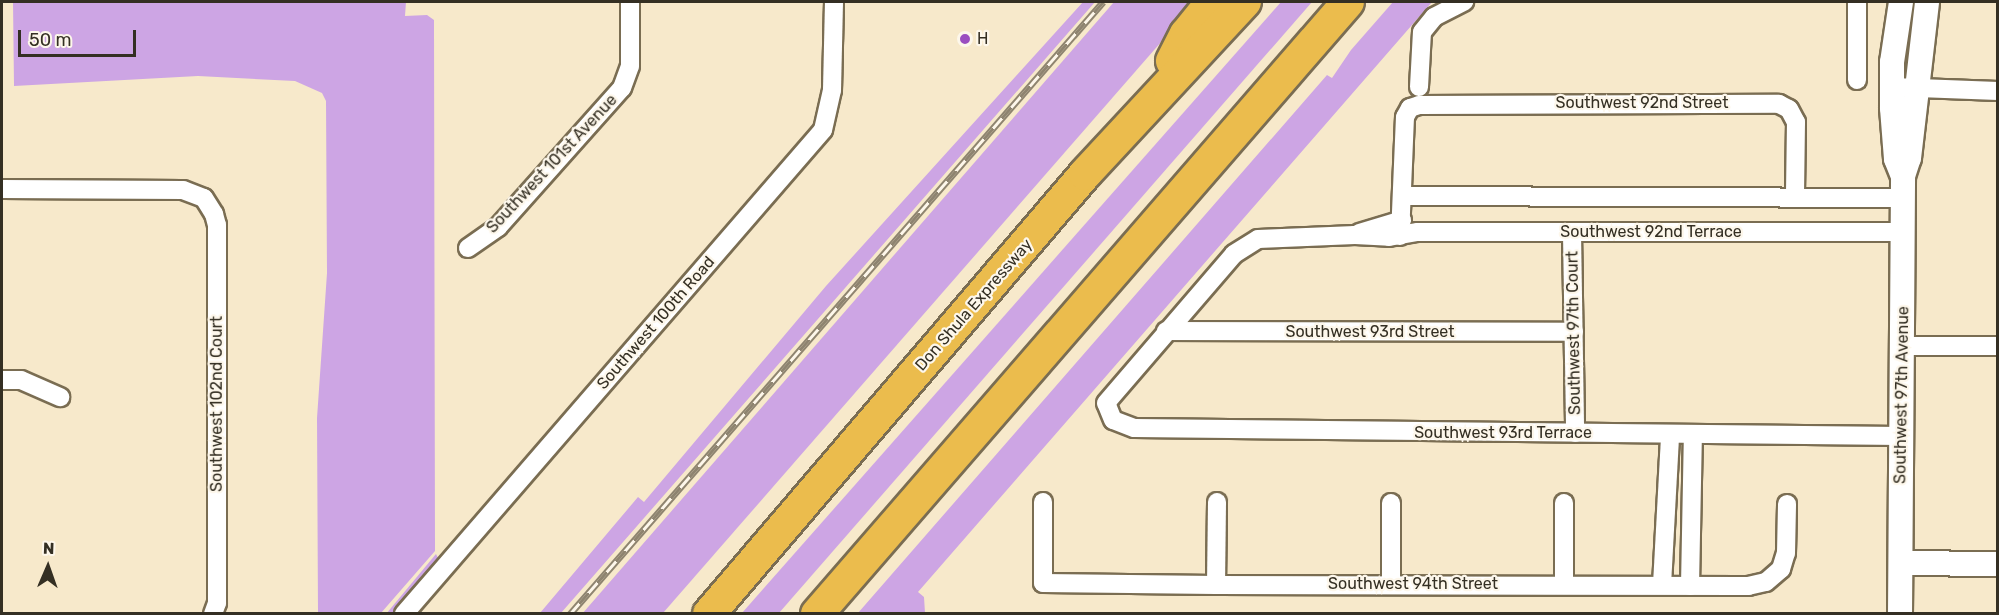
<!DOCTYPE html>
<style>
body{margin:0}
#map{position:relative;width:1999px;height:615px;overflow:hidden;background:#f7e9cb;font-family:Rubik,sans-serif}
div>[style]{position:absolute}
.green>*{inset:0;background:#cda5e4}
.roads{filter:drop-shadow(2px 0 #7a6d52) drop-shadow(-2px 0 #7a6d52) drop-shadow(0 2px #7a6d52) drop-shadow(0 -2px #7a6d52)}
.street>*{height:18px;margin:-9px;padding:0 9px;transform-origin:9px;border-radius:9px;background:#fff}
.secondary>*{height:24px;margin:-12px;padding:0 12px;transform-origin:12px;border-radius:12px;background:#fff}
.highway>*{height:32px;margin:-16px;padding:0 16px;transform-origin:16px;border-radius:16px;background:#ebbc4d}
.rail>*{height:7px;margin-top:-3.5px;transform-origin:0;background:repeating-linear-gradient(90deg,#fdf7eb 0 14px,#8e8470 0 28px);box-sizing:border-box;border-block:2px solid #8e8470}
.dots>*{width:16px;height:16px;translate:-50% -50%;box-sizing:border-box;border:3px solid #fdf7eb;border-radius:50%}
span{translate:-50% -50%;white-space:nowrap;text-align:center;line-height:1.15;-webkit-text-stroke:4.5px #fdf7eb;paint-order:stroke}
.poi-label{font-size:16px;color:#342f23}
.left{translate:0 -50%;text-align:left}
.street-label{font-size:16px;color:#342f23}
.frame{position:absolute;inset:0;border:3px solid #342f23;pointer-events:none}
.north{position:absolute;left:18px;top:537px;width:60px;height:60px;-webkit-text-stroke:4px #fdf7eb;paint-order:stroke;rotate:2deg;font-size:16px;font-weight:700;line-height:24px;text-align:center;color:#342f23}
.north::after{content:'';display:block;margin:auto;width:21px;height:27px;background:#342f23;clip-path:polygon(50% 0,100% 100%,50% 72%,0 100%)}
.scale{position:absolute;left:18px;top:30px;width:118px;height:27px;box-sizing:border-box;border:3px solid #342f23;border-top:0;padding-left:8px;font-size:18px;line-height:21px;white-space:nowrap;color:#342f23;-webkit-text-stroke:4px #fdf7eb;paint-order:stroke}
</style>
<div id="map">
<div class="green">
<div style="clip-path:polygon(13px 2px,406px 2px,405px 16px,427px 15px,434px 20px,435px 551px,381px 613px,318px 613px,317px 418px,327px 273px,326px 101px,322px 93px,295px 81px,198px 76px,14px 86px)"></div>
<div style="clip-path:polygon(1083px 2px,1095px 2px,561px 613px,540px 613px,638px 497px,644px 502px,826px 286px)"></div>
<div style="clip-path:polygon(1114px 2px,1196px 2px,663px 613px,582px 614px)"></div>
<div style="clip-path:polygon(1281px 2px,1312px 2px,779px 613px,742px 613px)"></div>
<div style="clip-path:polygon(1393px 2px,1432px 2px,918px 592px,924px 597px,925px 613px,858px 613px,1327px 75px,1332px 78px,1351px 50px)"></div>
<div style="clip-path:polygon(436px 554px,440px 562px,395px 613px,386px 614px)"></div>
</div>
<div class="roads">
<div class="street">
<div style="left:1857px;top:80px;width:78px;rotate:-90deg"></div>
<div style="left:1419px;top:87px;width:55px;rotate:-86.9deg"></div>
<div style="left:1422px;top:32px;width:19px;rotate:-51deg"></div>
<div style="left:1434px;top:17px;width:34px;rotate:-27deg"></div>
<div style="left:1892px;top:87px;width:106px;rotate:2.2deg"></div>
<div style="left:2px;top:189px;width:181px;rotate:0.3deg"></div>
<div style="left:183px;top:190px;width:22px;rotate:21deg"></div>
<div style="left:204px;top:198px;width:19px;rotate:58deg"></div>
<div style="left:214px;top:214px;width:11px;rotate:75deg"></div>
<div style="left:217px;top:225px;width:378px;rotate:90deg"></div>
<div style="left:217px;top:603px;width:12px;rotate:110deg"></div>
<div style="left:1403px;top:196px;width:500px;rotate:0.23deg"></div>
<div style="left:1359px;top:233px;width:45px;rotate:-16.8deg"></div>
<div style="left:1572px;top:233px;width:200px;rotate:89.1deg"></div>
<div style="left:1400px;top:236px;width:119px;rotate:-87.6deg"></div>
<div style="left:1405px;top:117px;width:10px;rotate:-61deg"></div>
<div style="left:1410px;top:108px;width:9px;rotate:-18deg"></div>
<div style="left:1419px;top:105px;width:360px;rotate:-0.2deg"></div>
<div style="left:1779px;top:104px;width:11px;rotate:27deg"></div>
<div style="left:1789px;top:109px;width:15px;rotate:62deg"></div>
<div style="left:1796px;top:122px;width:74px;rotate:90.8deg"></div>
<div style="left:468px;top:248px;width:37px;rotate:-35deg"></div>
<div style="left:498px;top:227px;width:186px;rotate:-48.3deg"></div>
<div style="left:622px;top:88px;width:23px;rotate:-70deg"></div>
<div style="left:630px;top:66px;width:64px;rotate:-90deg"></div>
<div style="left:1166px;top:331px;width:408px;rotate:0.1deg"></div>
<div style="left:1902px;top:346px;width:96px"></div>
<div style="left:2px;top:380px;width:19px"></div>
<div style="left:21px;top:380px;width:43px;rotate:23.6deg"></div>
<div style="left:1901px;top:436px;width:767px;rotate:-179.4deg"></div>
<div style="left:1134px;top:428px;width:22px;rotate:-159deg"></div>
<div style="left:1113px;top:420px;width:18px;rotate:-112deg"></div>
<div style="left:1106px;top:403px;width:196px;rotate:-49.3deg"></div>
<div style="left:1234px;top:254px;width:28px;rotate:-32deg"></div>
<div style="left:1258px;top:239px;width:97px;rotate:-2.4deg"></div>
<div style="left:1355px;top:235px;width:34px;rotate:3deg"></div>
<div style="left:1389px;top:237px;width:29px;rotate:-10deg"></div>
<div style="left:1418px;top:232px;width:485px"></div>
<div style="left:1043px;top:502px;width:81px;rotate:90deg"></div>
<div style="left:1043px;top:583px;width:173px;rotate:0.7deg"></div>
<div style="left:1216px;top:585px;width:532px;rotate:0.11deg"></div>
<div style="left:1748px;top:586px;width:18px;rotate:-13deg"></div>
<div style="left:1766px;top:582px;width:20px;rotate:-41deg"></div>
<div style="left:1781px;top:569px;width:17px;rotate:-73deg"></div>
<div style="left:1786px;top:553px;width:49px;rotate:-88.8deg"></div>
<div style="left:1391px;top:584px;width:81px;rotate:-90deg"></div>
<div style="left:1564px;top:584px;width:81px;rotate:-90deg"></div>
<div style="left:1216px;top:585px;width:83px;rotate:-89.3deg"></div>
<div style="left:1662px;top:585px;width:150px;rotate:-86.9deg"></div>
<div style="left:1690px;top:586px;width:151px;rotate:-88.9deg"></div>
<div style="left:404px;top:614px;width:640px;rotate:-49.12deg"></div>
<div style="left:823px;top:130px;width:41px;rotate:-77.3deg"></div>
<div style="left:832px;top:90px;width:88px;rotate:-88.7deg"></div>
</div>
<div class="secondary">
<div style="left:1901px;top:2px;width:61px;rotate:98.5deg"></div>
<div style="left:1892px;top:62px;width:46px;rotate:90deg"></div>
<div style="left:1892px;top:108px;width:51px;rotate:85.5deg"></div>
<div style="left:1896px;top:159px;width:18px;rotate:68deg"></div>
<div style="left:1901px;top:563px;width:97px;rotate:0.6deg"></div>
<div style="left:1900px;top:614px;width:438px;rotate:-89.6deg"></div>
<div style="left:1903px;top:176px;width:19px;rotate:-72deg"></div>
<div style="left:1909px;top:158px;width:157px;rotate:-83.4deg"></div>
</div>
<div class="highway">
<div style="left:1172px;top:61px;width:30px;rotate:-63deg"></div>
<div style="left:1186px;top:34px;width:41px;rotate:-50.9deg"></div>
<div style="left:709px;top:614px;width:579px;rotate:-49.48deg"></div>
<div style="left:1085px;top:174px;width:235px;rotate:-47.1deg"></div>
<div style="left:817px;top:614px;width:810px;rotate:-49.05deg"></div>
</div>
</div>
<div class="rail">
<div style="left:570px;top:614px;width:812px;rotate:-48.95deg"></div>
</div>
<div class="dots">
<div style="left:965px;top:39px;background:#9a4ec0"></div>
</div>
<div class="poi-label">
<span class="left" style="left:977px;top:39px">H</span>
</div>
<div class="street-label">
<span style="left:1642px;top:103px">Southwest 92nd Street</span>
<span style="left:552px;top:164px;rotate:-47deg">Southwest 101st Avenue</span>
<span style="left:1651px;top:232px">Southwest 92nd Terrace</span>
<span style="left:974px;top:305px;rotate:-49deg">Don Shula Expressway</span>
<span style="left:656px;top:323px;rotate:-49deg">Southwest 100th Road</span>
<span style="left:1370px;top:332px">Southwest 93rd Street</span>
<span style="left:1574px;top:333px;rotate:-91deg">Southwest 97th Court</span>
<span style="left:1902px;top:395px;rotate:-89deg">Southwest 97th Avenue</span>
<span style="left:217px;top:404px;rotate:-90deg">Southwest 102nd Court</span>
<span style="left:1503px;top:433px">Southwest 93rd Terrace</span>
<span style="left:1413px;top:584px">Southwest 94th Street</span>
</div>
<div class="frame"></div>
<div class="north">N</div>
<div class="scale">50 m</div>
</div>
